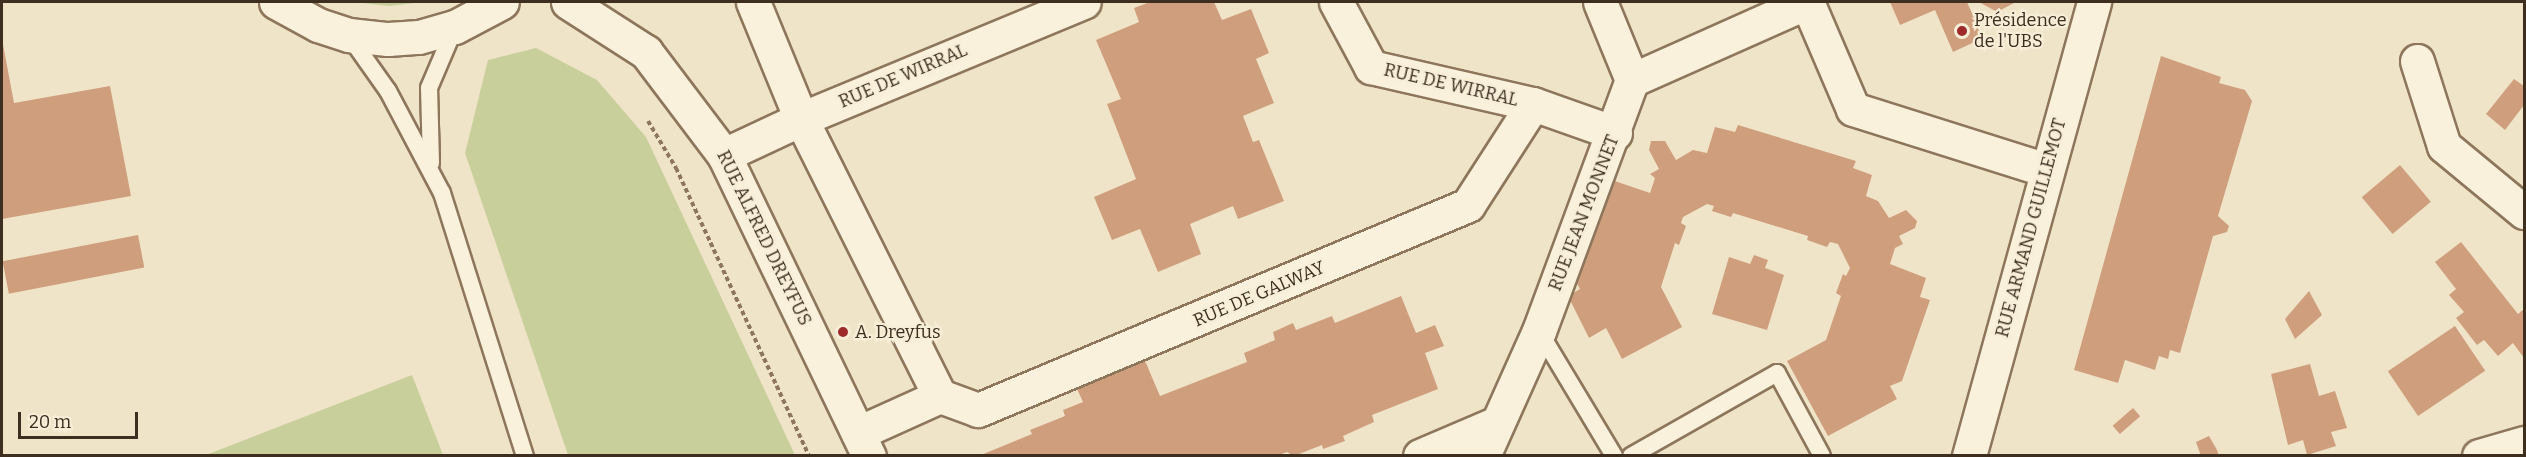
<!DOCTYPE html>
<meta charset="utf-8">
<style>
body{margin:0}
#map{position:relative;width:2526px;height:457px;overflow:hidden;background:#f0e4c8;font-family:Bitter,serif}
div>[style]{position:absolute}
.green>*{inset:0;background:#c9cf9b}
.building>*{inset:0;background:#cf9f7d;transform-origin:0 0}
.path>*{height:4px;margin-top:-2px;transform-origin:0;background:repeating-linear-gradient(90deg,#8d765c 0 4.5px,transparent 0 7.5px)}
.roads{filter:drop-shadow(2px 0 #8d765c) drop-shadow(-2px 0 #8d765c) drop-shadow(0 2px #8d765c) drop-shadow(0 -2px #8d765c)}
.lane>*{height:16px;margin:-8px;padding:0 8px;transform-origin:8px;border-radius:8px;background:#faf1dc}
.street>*{height:33px;margin:-16.5px;padding:0 16.5px;transform-origin:16.5px;border-radius:16.5px;background:#faf1dc}
.secondary>*{height:33px;margin:-16.5px;padding:0 16.5px;transform-origin:16.5px;border-radius:16.5px;background:#faf1dc}
.dots>*{width:16px;height:16px;translate:-50% -50%;box-sizing:border-box;border:3px solid #f7eed8;border-radius:50%}
span{translate:-50% -50%;white-space:nowrap;text-align:center;line-height:1.15;-webkit-text-stroke:4.5px #f7eed8;paint-order:stroke}
.poi-label{font-size:18px;color:#3d2e20}
.left{translate:0 -50%;text-align:left}
.street-label{font-size:18px;color:#3d2e20}
.frame{position:absolute;inset:0;border:3px solid #3d2e20;pointer-events:none}
.scale{position:absolute;left:18px;top:412px;width:120px;height:27px;box-sizing:border-box;border:3px solid #3d2e20;border-top:0;padding-left:8px;font-size:18px;line-height:21px;white-space:nowrap;color:#3d2e20;-webkit-text-stroke:4px #f7eed8;paint-order:stroke}
</style>
<div id="map">
<div class="green">
<div style="clip-path:polygon(353px 2px,423px 2px,389px 6px)"></div>
<div style="clip-path:polygon(536px 48px,597px 80px,646px 137px,795px 455px,568px 455px,465px 153px,488px 60px)"></div>
<div style="clip-path:polygon(412px 375px,443px 455px,206px 455px)"></div>
</div>
<div class="building">
<div style="clip-path:polygon(1150px 2px,1214px 2px,1222px 20px,1251px 9px,1269px 53px,1256px 59px,1274px 103px,1243px 116px,1253px 142px,1259px 140px,1284px 201px,1238px 219px,1233px 206px,1190px 224px,1201px 254px,1158px 272px,1140px 229px,1112px 240px,1094px 197px,1136px 179px,1107px 104px,1121px 99px,1096px 40px,1139px 22px,1134px 8px)"></div>
<div style="clip-path:polygon(1890px 2px,1967px 2px,1983px 38px,1953px 52px,1935px 10px,1900px 25px)"></div>
<div style="clip-path:polygon(1979px 2px,2016px 2px,1997px 12px)"></div>
<div style="clip-path:polygon(2px 39px,14px 103px,110px 86px,131px 196px,2px 219px)"></div>
<div style="clip-path:polygon(2161px 56px,2221px 77px,2219px 83px,2245px 90px,2252px 101px,2218px 216px,2229px 226px,2227px 232px,2213px 236px,2180px 353px,2170px 350px,2168px 359px,2159px 356px,2155px 370px,2125px 360px,2118px 383px,2074px 370px)"></div>
<div style="clip-path:polygon(2514px 79px,2524px 86px,2524px 105px,2505px 130px,2486px 114px)"></div>
<div style="clip-path:polygon(1738px 125px,1856px 161px,1853px 168px,1872px 175px,1866px 196px,1878px 201px,1889px 218px,1906px 210px,1917px 221px,1915px 228px,1899px 236px,1903px 244px,1895px 248px,1890px 264px,1926px 278px,1920px 297px,1930px 300px,1902px 381px,1890px 386px,1897px 399px,1828px 436px,1787px 361px,1826px 340px,1841px 296px,1836px 293px,1843px 274px,1846px 276px,1850px 268px,1838px 244px,1830px 242px,1827px 247px,1807px 240px,1808px 236px,1733px 213px,1731px 217px,1712px 211px,1714px 206px,1707px 204px,1683px 217px,1681px 223px,1686px 226px,1679px 245px,1675px 243px,1661px 287px,1682px 327px,1622px 359px,1606px 328px,1589px 338px,1568px 296px,1580px 289px,1574px 278px,1606px 178px,1650px 193px,1655px 178px,1650px 174px,1659px 169px,1649px 150px,1651px 141px,1665px 141px,1676px 160px,1693px 150px,1707px 153px,1715px 127px,1735px 132px)"></div>
<div style="left:2400px;top:165px;width:48px;height:50px;rotate:50deg"></div>
<div style="left:138px;top:235px;width:33px;height:138px;rotate:79deg"></div>
<div style="clip-path:polygon(2461px 242px,2518px 314px,2524px 309px,2524px 358px,2513px 343px,2498px 356px,2484px 340px,2477px 345px,2456px 318px,2464px 312px,2449px 295px,2456px 289px,2435px 262px)"></div>
<div style="clip-path:polygon(1754px 255px,1768px 260px,1765px 268px,1784px 275px,1767px 330px,1712px 314px,1729px 257px,1750px 264px)"></div>
<div style="clip-path:polygon(2309px 291px,2322px 315px,2295px 339px,2285px 319px)"></div>
<div style="clip-path:polygon(1401px 296px,1416px 333px,1435px 325px,1444px 346px,1425px 353px,1438px 389px,1372px 415px,1374px 422px,1343px 436px,1345px 441px,1323px 449px,1322px 445px,1294px 456px,1287px 452px,1279px 455px,981px 455px,1032px 434px,1030px 430px,1065px 416px,1063px 410px,1083px 402px,1072px 378px,1140px 349px,1160px 396px,1247px 362px,1244px 353px,1275px 340px,1273px 332px,1293px 323px,1296px 330px,1332px 316px,1335px 323px)"></div>
<div style="left:2455px;top:326px;width:54px;height:81px;rotate:56deg"></div>
<div style="clip-path:polygon(2310px 364px,2319px 396px,2335px 391px,2347px 428px,2331px 432px,2336px 446px,2307px 455px,2303px 440px,2288px 445px,2271px 374px)"></div>
<div style="left:2133px;top:408px;width:11px;height:27px;rotate:49deg"></div>
<div style="clip-path:polygon(2209px 436px,2217px 450px,2219px 456px,2201px 456px,2196px 442px)"></div>
</div>
<div class="path">
<div style="left:648px;top:121px;width:55px;rotate:59.2deg"></div>
<div style="left:676px;top:168px;width:317px;rotate:65.2deg"></div>
<div style="left:1528px;top:456px;width:6px"></div>
</div>
<div class="roads">
<div class="lane">
<div style="left:349px;top:36px;width:67px;rotate:54.7deg"></div>
<div style="left:388px;top:91px;width:115px;rotate:62.1deg"></div>
<div style="left:442px;top:193px;width:276px;rotate:72.5deg"></div>
<div style="left:431px;top:163px;width:75px;rotate:-91.5deg"></div>
<div style="left:429px;top:88px;width:66px;rotate:-66.9deg"></div>
<div style="left:1539px;top:331px;width:146px;rotate:59deg"></div>
<div style="left:1631px;top:456px;width:168px;rotate:-29.6deg"></div>
<div style="left:1777px;top:373px;width:94px;rotate:61.5deg"></div>
</div>
<div class="street">
<div style="left:753px;top:2px;width:126px;rotate:67.7deg"></div>
<div style="left:801px;top:119px;width:310px;rotate:63.4deg"></div>
<div style="left:1336px;top:2px;width:74px;rotate:61.7deg"></div>
<div style="left:1371px;top:67px;width:166px;rotate:12.9deg"></div>
<div style="left:1808px;top:4px;width:114px;rotate:66.8deg"></div>
<div style="left:1853px;top:109px;width:203px;rotate:17.5deg"></div>
<div style="left:2417px;top:61px;width:89px;rotate:72.4deg"></div>
<div style="left:2444px;top:146px;width:104px;rotate:39.5deg"></div>
<div style="left:1632px;top:80px;width:192px;rotate:-24deg"></div>
<div style="left:724px;top:155px;width:85px;rotate:-25.1deg"></div>
<div style="left:801px;top:119px;width:306px;rotate:-22.5deg"></div>
<div style="left:858px;top:433px;width:90px;rotate:-24.3deg"></div>
<div style="left:940px;top:396px;width:40px;rotate:20.2deg"></div>
<div style="left:978px;top:410px;width:531px;rotate:-22.7deg"></div>
<div style="left:1468px;top:205px;width:120px;rotate:-57.2deg"></div>
<div style="left:1533px;top:104px;width:87px;rotate:19.5deg"></div>
<div style="left:1420px;top:456px;width:84px;rotate:-23.2deg"></div>
<div style="left:1483px;top:456px;width:137px;rotate:-65.9deg"></div>
<div style="left:1539px;top:331px;width:268px;rotate:-69.7deg"></div>
<div style="left:1632px;top:80px;width:84px;rotate:-112.3deg"></div>
<div style="left:2479px;top:456px;width:47px;rotate:-16.1deg"></div>
</div>
<div class="secondary">
<div style="left:276px;top:2px;width:48px;rotate:28.7deg"></div>
<div style="left:318px;top:25px;width:33px;rotate:18deg"></div>
<div style="left:349px;top:35px;width:39px;rotate:6deg"></div>
<div style="left:388px;top:39px;width:31px;rotate:-4deg"></div>
<div style="left:419px;top:37px;width:37px;rotate:-16deg"></div>
<div style="left:455px;top:27px;width:53px;rotate:-28deg"></div>
<div style="left:568px;top:2px;width:93px;rotate:32.7deg"></div>
<div style="left:646px;top:52px;width:129px;rotate:52.9deg"></div>
<div style="left:724px;top:155px;width:334px;rotate:64.3deg"></div>
<div style="left:1969px;top:456px;width:471px;rotate:-74.6deg"></div>
</div>
</div>
<div class="dots">
<div style="left:1962px;top:31px;background:#9e2a2b"></div>
<div style="left:843px;top:332px;background:#9e2a2b"></div>
</div>
<div class="poi-label">
<span class="left" style="left:1974px;top:31px">Présidence<br>de l'UBS</span>
<span class="left" style="left:855px;top:332px">A. Dreyfus</span>
</div>
<div class="street-label">
<span style="left:903px;top:76px;rotate:-23deg">RUE DE WIRRAL</span>
<span style="left:1451px;top:85px;rotate:13deg">RUE DE WIRRAL</span>
<span style="left:1584px;top:213px;rotate:-69deg">RUE JEAN MONNET</span>
<span style="left:2031px;top:228px;rotate:-75deg">RUE ARMAND GUILLEMOT</span>
<span style="left:764px;top:238px;rotate:64deg">RUE ALFRED DREYFUS</span>
<span style="left:1259px;top:294px;rotate:-23deg">RUE DE GALWAY</span>
</div>
<div class="frame"></div>
<div class="scale">20 m</div>
</div>
